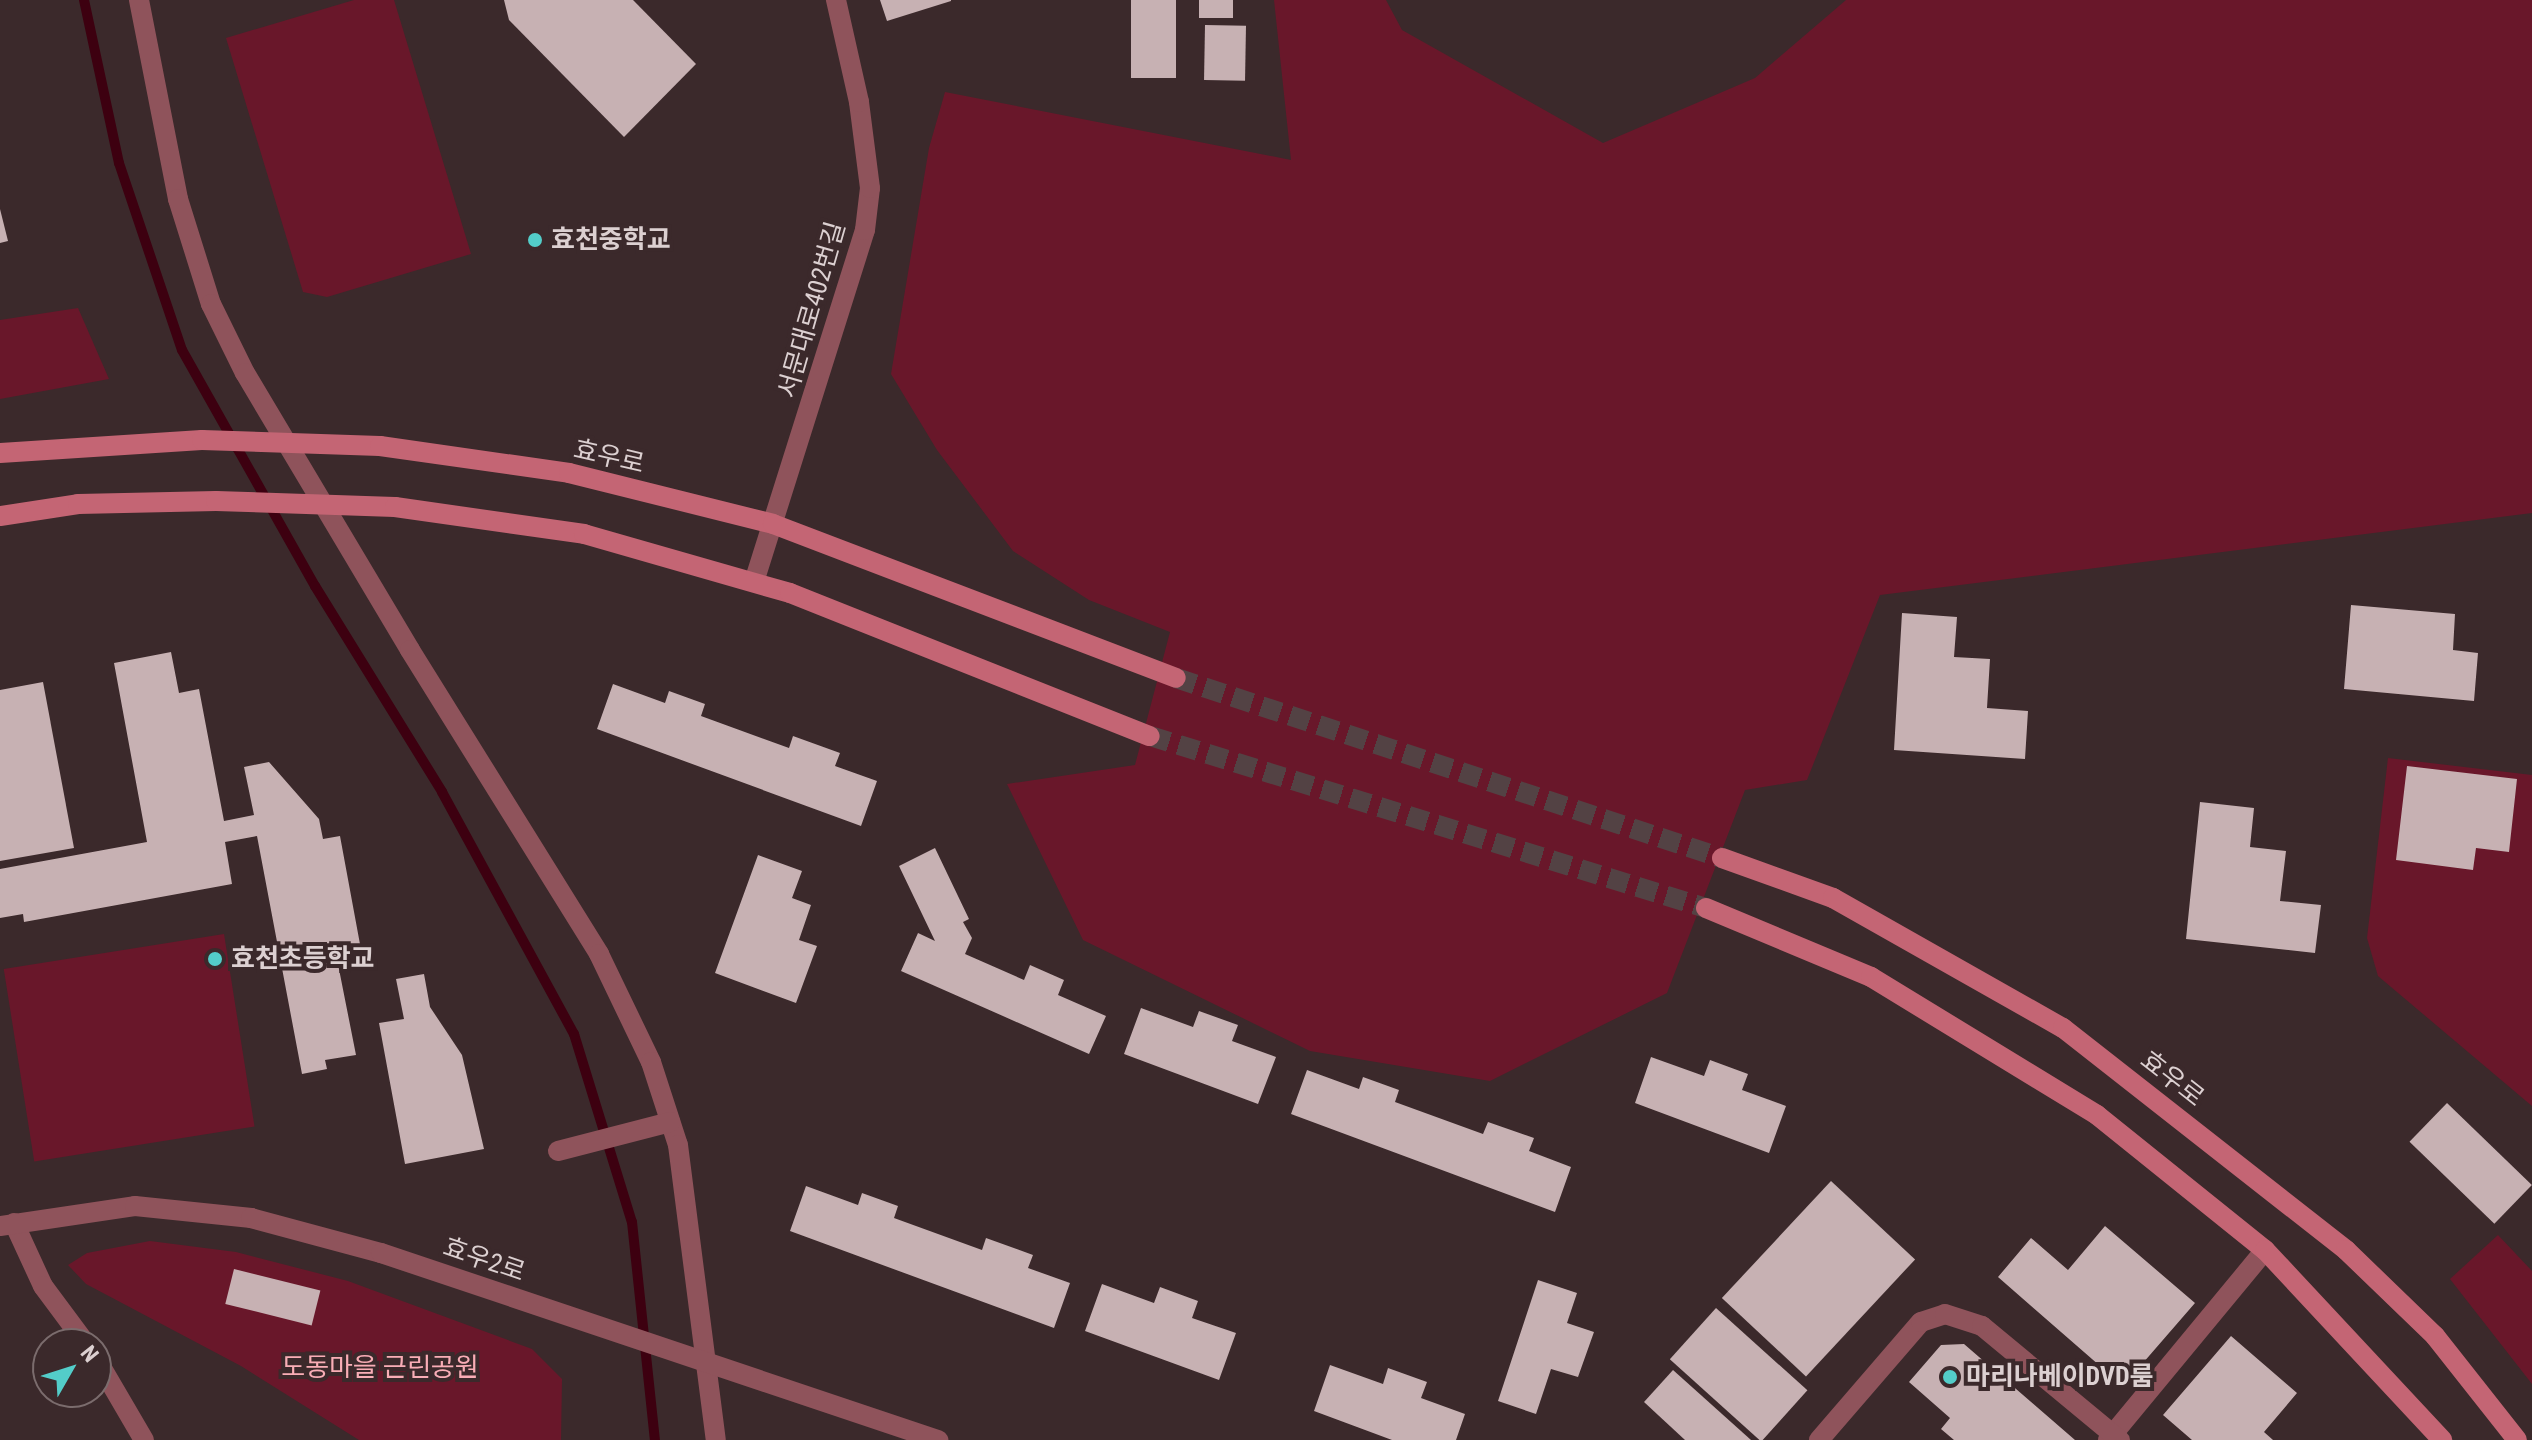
<!DOCTYPE html>
<meta charset="utf-8">
<style>
body{margin:0}
#map{position:relative;width:2532px;height:1440px;overflow:hidden;background:#3b292b;font-family:"Roboto Condensed","Noto Sans KR",sans-serif}
div>[style]{position:absolute}
.green>*{inset:0;background:#69172a;transform-origin:0 0}
.stream>*{height:10px;margin:-5px;padding:0 5px;transform-origin:5px;border-radius:5px;background:#3d0010}
.building>*{inset:0;background:#c7b1b3;transform-origin:0 0}
.secondary-tunnel>*{height:20px;margin-top:-10px;transform-origin:0;background:repeating-linear-gradient(90deg,#534244 0 20px,transparent 0 30px)}
.pedestrian>*{height:20px;margin:-10px;padding:0 10px;transform-origin:10px;border-radius:10px;background:#8f535b}
.minor>*{height:20px;margin:-10px;padding:0 10px;transform-origin:10px;border-radius:10px;background:#8f535b}
.secondary>*{height:20px;margin:-10px;padding:0 10px;transform-origin:10px;border-radius:10px;background:#c46574}
.dots>*{width:22px;height:22px;translate:-50% -50%;box-sizing:border-box;border:4px solid #3b292b;border-radius:50%}
span{translate:-50% -50%;white-space:nowrap;text-align:center;line-height:1.15;-webkit-text-stroke:8px #3b292b;paint-order:stroke}
.poi-label{font-size:26px;color:#dcd0d1;font-weight:700}
.left{translate:0 -50%;text-align:left}
.street-label{font-size:26px;color:#dcd0d1}
.park-label{font-size:26px;color:#f9adb6}
.north{position:absolute;left:32px;top:1328px;width:80px;height:80px;box-sizing:border-box;background:#3b292b;border:2px solid #7b6c6d;border-radius:50%;rotate:51deg;font-size:22px;font-weight:700;line-height:32px;text-align:center;color:#dcd0d1}
.north::after{content:'';display:block;margin:auto;width:28px;height:36px;background:#53cdc9;clip-path:polygon(50% 0,100% 100%,50% 72%,0 100%)}
</style>
<div id="map">
<div class="green">
<div style="clip-path:polygon(354px 0,394px 0,471px 254px,327px 297px,303px 292px,226px 38px)"></div>
<div style="clip-path:polygon(1274px 0,1386px 0,1402px 30px,1603px 143px,1755px 78px,1846px 0,2532px 0,2532px 513px,1880px 595px,1807px 780px,1745px 790px,1667px 993px,1490px 1081px,1310px 1051px,1083px 940px,1007px 784px,1135px 765px,1170px 632px,1089px 600px,1013px 551px,937px 450px,891px 374px,929px 148px,945px 92px,1291px 160px)"></div>
<div style="clip-path:polygon(78px 308px,109px 379px,0 399px,0 320px)"></div>
<div style="clip-path:polygon(2388px 758px,2532px 775px,2532px 1106px,2378px 976px,2367px 938px)"></div>
<div style="left:224px;top:934px;width:195px;height:223px;rotate:81deg"></div>
<div style="clip-path:polygon(2498px 1235px,2532px 1271px,2532px 1384px,2450px 1279px)"></div>
<div style="clip-path:polygon(150px 1241px,236px 1252px,348px 1281px,532px 1349px,562px 1379px,561px 1440px,359px 1440px,241px 1366px,86px 1284px,68px 1265px,87px 1253px)"></div>
</div>
<div class="stream">
<div style="left:84px;top:0;width:167px;rotate:77.9deg"></div>
<div style="left:119px;top:163px;width:197px;rotate:71.4deg"></div>
<div style="left:182px;top:350px;width:271px;rotate:60.6deg"></div>
<div style="left:315px;top:586px;width:242px;rotate:58.3deg"></div>
<div style="left:442px;top:792px;width:276px;rotate:61.4deg"></div>
<div style="left:574px;top:1034px;width:197px;rotate:72.9deg"></div>
<div style="left:632px;top:1222px;width:219px;rotate:84deg"></div>
</div>
<div class="building">
<div style="clip-path:polygon(504px 0,633px 0,696px 64px,624px 137px,509px 20px)"></div>
<div style="clip-path:polygon(880px 0,951px 0,951px 1px,887px 21px)"></div>
<div style="left:1131px;top:0;width:45px;height:78px"></div>
<div style="left:1199px;top:0;width:34px;height:18px"></div>
<div style="left:1205px;top:25px;width:41px;height:55px;rotate:1deg"></div>
<div style="clip-path:polygon(0 209px,8px 241px,0 243px)"></div>
<div style="clip-path:polygon(2351px 605px,2455px 614px,2453px 650px,2478px 653px,2474px 701px,2344px 689px)"></div>
<div style="clip-path:polygon(1902px 613px,1957px 617px,1954px 657px,1990px 659px,1987px 708px,2028px 711px,2025px 759px,1894px 750px)"></div>
<div style="clip-path:polygon(171px 652px,179px 693px,199px 689px,224px 821px,254px 815px,244px 767px,269px 762px,319px 819px,323px 839px,340px 836px,362px 955px,337px 959px,356px 1055px,325px 1060px,327px 1069px,302px 1074px,257px 836px,225px 842px,232px 884px,24px 922px,23px 914px,0 918px,0 869px,147px 842px,114px 663px)"></div>
<div style="clip-path:polygon(43px 682px,74px 848px,0 861px,0 690px)"></div>
<div style="clip-path:polygon(613px 684px,665px 703px,669px 691px,705px 704px,701px 716px,789px 748px,793px 736px,840px 753px,835px 766px,877px 781px,861px 826px,597px 729px)"></div>
<div style="clip-path:polygon(2407px 766px,2517px 779px,2509px 852px,2476px 848px,2473px 870px,2396px 860px)"></div>
<div style="clip-path:polygon(2200px 802px,2254px 808px,2250px 847px,2286px 851px,2280px 901px,2321px 905px,2315px 953px,2186px 939px)"></div>
<div style="clip-path:polygon(935px 848px,969px 919px,963px 922px,972px 938px,965px 954px,1024px 980px,1030px 965px,1064px 980px,1058px 995px,1106px 1016px,1089px 1054px,901px 971px,918px 933px,935px 941px,899px 866px)"></div>
<div style="clip-path:polygon(758px 855px,802px 871px,792px 898px,811px 905px,799px 940px,817px 946px,796px 1003px,715px 973px)"></div>
<div style="clip-path:polygon(424px 974px,430px 1007px,462px 1055px,484px 1149px,405px 1164px,379px 1023px,404px 1019px,396px 979px)"></div>
<div style="clip-path:polygon(1141px 1008px,1193px 1027px,1199px 1011px,1238px 1025px,1232px 1041px,1276px 1057px,1258px 1104px,1124px 1054px)"></div>
<div style="clip-path:polygon(1651px 1057px,1704px 1076px,1710px 1060px,1748px 1074px,1742px 1090px,1786px 1106px,1769px 1153px,1635px 1103px)"></div>
<div style="clip-path:polygon(1307px 1070px,1359px 1089px,1363px 1077px,1399px 1090px,1395px 1102px,1483px 1134px,1488px 1122px,1534px 1138px,1529px 1151px,1571px 1167px,1555px 1212px,1291px 1114px)"></div>
<div style="left:2447px;top:1103px;width:118px;height:54px;rotate:44deg"></div>
<div style="left:1831px;top:1181px;width:115px;height:160px;rotate:43deg"></div>
<div style="clip-path:polygon(806px 1186px,858px 1205px,862px 1193px,898px 1206px,894px 1218px,982px 1250px,986px 1238px,1033px 1255px,1028px 1268px,1070px 1283px,1054px 1328px,790px 1231px)"></div>
<div style="clip-path:polygon(2105px 1226px,2195px 1303px,2123px 1386px,1998px 1277px,2031px 1238px,2068px 1270px)"></div>
<div style="left:234px;top:1269px;width:89px;height:36px;rotate:14deg"></div>
<div style="clip-path:polygon(1538px 1280px,1577px 1293px,1567px 1323px,1594px 1332px,1578px 1377px,1551px 1369px,1536px 1414px,1498px 1401px)"></div>
<div style="clip-path:polygon(1102px 1284px,1154px 1303px,1160px 1287px,1198px 1301px,1192px 1318px,1236px 1333px,1219px 1380px,1085px 1331px)"></div>
<div style="left:1716px;top:1308px;width:123px;height:69px;rotate:42deg"></div>
<div style="clip-path:polygon(2231px 1336px,2297px 1393px,2264px 1432px,2273px 1440px,2192px 1440px,2163px 1415px)"></div>
<div style="clip-path:polygon(1964px 1344px,2075px 1440px,1954px 1440px,1941px 1429px,1950px 1418px,1909px 1382px,1941px 1345px)"></div>
<div style="clip-path:polygon(1330px 1365px,1383px 1384px,1388px 1368px,1427px 1382px,1421px 1398px,1465px 1414px,1456px 1440px,1392px 1440px,1314px 1411px)"></div>
<div style="clip-path:polygon(1673px 1370px,1751px 1440px,1685px 1440px,1644px 1402px)"></div>
</div>
<div class="secondary-tunnel">
<div style="left:1176px;top:678px;width:575px;rotate:18.25deg"></div>
<div style="left:1150px;top:736px;width:582px;rotate:17.19deg"></div>
</div>
<div class="pedestrian">
<div style="left:139px;top:0;width:203px;rotate:78.9deg"></div>
<div style="left:178px;top:199px;width:110px;rotate:72.6deg"></div>
<div style="left:211px;top:304px;width:77px;rotate:63.8deg"></div>
<div style="left:245px;top:373px;width:322px;rotate:59.2deg"></div>
<div style="left:410px;top:650px;width:358px;rotate:58.1deg"></div>
<div style="left:599px;top:954px;width:120px;rotate:64.3deg"></div>
<div style="left:651px;top:1062px;width:87px;rotate:72deg"></div>
<div style="left:678px;top:1145px;width:297px;rotate:82.7deg"></div>
<div style="left:558px;top:1151px;width:116px;rotate:-14.5deg"></div>
<div style="left:2108px;top:1440px;width:246px;rotate:-50.4deg"></div>
</div>
<div class="minor">
<div style="left:754px;top:582px;width:369px;rotate:-72.5deg"></div>
<div style="left:865px;top:230px;width:42px;rotate:-83.2deg"></div>
<div style="left:870px;top:188px;width:87px;rotate:-97.3deg"></div>
<div style="left:859px;top:102px;width:105px;rotate:-102.7deg"></div>
<div style="left:14px;top:1223px;width:69px;rotate:65.3deg"></div>
<div style="left:43px;top:1286px;width:72px;rotate:53.4deg"></div>
<div style="left:0;top:1226px;width:136px;rotate:-8.4deg"></div>
<div style="left:135px;top:1206px;width:117px;rotate:5.9deg"></div>
<div style="left:251px;top:1218px;width:135px;rotate:15.1deg"></div>
<div style="left:381px;top:1253px;width:588px;rotate:18.56deg"></div>
<div style="left:96px;top:1358px;width:95px;rotate:59.7deg"></div>
<div style="left:1819px;top:1440px;width:156px;rotate:-49.2deg"></div>
<div style="left:1921px;top:1322px;width:25px;rotate:-18deg"></div>
<div style="left:1945px;top:1314px;width:39px;rotate:18deg"></div>
<div style="left:1982px;top:1326px;width:179px;rotate:39.6deg"></div>
</div>
<div class="secondary">
<div style="left:0;top:453px;width:202px;rotate:-3.7deg"></div>
<div style="left:202px;top:440px;width:178px;rotate:1.9deg"></div>
<div style="left:380px;top:446px;width:191px;rotate:8.1deg"></div>
<div style="left:569px;top:473px;width:210px;rotate:14deg"></div>
<div style="left:773px;top:524px;width:431px;rotate:20.9deg"></div>
<div style="left:0;top:516px;width:79px;rotate:-8.7deg"></div>
<div style="left:78px;top:504px;width:138px;rotate:-1.2deg"></div>
<div style="left:216px;top:501px;width:179px;rotate:1.9deg"></div>
<div style="left:395px;top:507px;width:191px;rotate:8.1deg"></div>
<div style="left:584px;top:534px;width:214px;rotate:16deg"></div>
<div style="left:790px;top:593px;width:387px;rotate:21.7deg"></div>
<div style="left:1722px;top:858px;width:118px;rotate:19.8deg"></div>
<div style="left:1833px;top:898px;width:264px;rotate:29.5deg"></div>
<div style="left:2063px;top:1028px;width:360px;rotate:38.1deg"></div>
<div style="left:2346px;top:1250px;width:124px;rotate:44deg"></div>
<div style="left:2435px;top:1336px;width:132px;rotate:51.7deg"></div>
<div style="left:1706px;top:908px;width:179px;rotate:22.7deg"></div>
<div style="left:1871px;top:977px;width:265px;rotate:31.4deg"></div>
<div style="left:2097px;top:1115px;width:216px;rotate:38.8deg"></div>
<div style="left:2265px;top:1250px;width:260px;rotate:47deg"></div>
</div>
<div class="dots">
<div style="left:535px;top:240px;background:#53cdc9"></div>
<div style="left:215px;top:959px;background:#53cdc9"></div>
<div style="left:1950px;top:1377px;background:#53cdc9"></div>
</div>
<div class="poi-label">
<span class="left" style="left:551px;top:240px">효천중학교</span>
<span class="left" style="left:231px;top:959px">효천초등학교</span>
<span class="left" style="left:1966px;top:1377px">마리나베이DVD룸</span>
</div>
<div class="street-label">
<span style="left:812px;top:310px;rotate:-74deg">서문대로402번길</span>
<span style="left:609px;top:457px;rotate:13deg">효우로</span>
<span style="left:2172px;top:1079px;rotate:38deg">효우로</span>
<span style="left:484px;top:1260px;rotate:19deg">효우2로</span>
</div>
<div class="park-label">
<span style="left:380px;top:1368px">도동마을 근린공원</span>
</div>
<div class="north">N</div>
</div>
